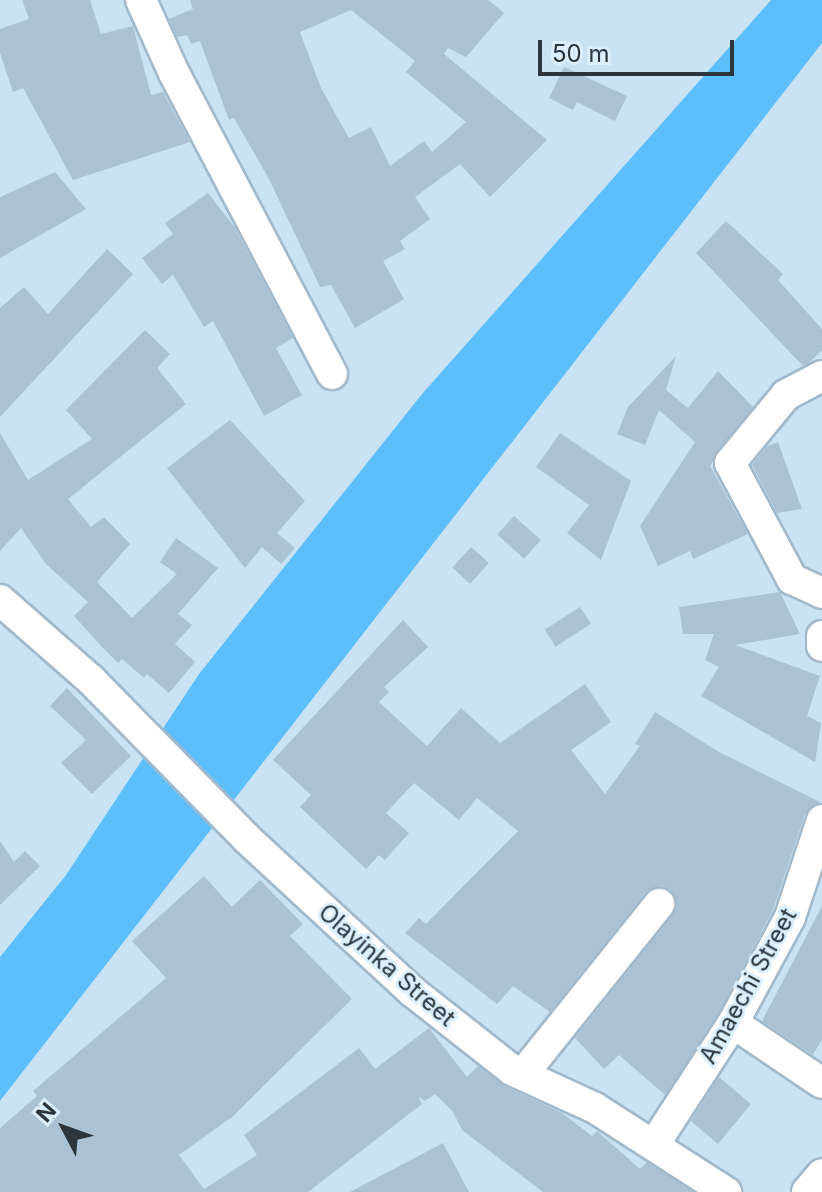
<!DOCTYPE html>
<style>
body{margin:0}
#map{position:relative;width:822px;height:1192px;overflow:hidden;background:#cae3f4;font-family:Inter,sans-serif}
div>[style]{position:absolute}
.water>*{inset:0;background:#5cbffc}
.building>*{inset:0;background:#aac2d3;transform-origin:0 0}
.roads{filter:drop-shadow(2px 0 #a1b9ca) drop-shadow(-2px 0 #a1b9ca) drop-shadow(0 2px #a1b9ca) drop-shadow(0 -2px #a1b9ca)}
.minor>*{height:30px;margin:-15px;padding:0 15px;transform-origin:15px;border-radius:15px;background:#fff}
span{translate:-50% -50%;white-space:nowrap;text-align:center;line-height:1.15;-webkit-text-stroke:6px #dbeffd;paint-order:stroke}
.street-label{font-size:24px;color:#2b353b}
.north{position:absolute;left:24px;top:1088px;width:80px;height:80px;-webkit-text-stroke:6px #dbeffd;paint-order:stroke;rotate:311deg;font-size:22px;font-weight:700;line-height:32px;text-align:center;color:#2b353b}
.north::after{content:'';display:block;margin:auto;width:28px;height:36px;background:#2b353b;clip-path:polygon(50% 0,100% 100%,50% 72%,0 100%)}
.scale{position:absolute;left:538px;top:40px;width:196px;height:36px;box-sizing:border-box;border:4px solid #2b353b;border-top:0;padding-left:10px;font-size:24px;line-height:28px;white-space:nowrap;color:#2b353b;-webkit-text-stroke:6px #dbeffd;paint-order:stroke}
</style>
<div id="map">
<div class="water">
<div style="clip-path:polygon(771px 0,822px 0,822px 43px,0 1101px,0 957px,66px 875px,199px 674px,422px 394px)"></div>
</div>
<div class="building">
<div style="clip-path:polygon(22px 0,90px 0,101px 34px,133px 26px,151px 95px,163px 92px,190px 142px,73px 180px,23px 88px,13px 92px,0 53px,0 29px,29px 19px)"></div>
<div style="clip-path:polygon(evenodd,190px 0,488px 0,504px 13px,466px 57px,448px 48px,444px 54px,547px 140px,490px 197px,460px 164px,415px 197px,430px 219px,400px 241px,405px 249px,383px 261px,404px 299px,355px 328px,331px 285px,320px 287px,269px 179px,234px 118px,229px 120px,200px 41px,191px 44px,187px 35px,177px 37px,169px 19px,193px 9px,190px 0,351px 10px,415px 61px,406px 72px,466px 122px,432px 152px,424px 141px,390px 166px,371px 127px,349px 138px,321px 88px,300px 32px,351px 10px)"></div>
<div style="clip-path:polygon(564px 67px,627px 96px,615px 121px,577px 102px,573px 110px,549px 98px)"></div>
<div style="clip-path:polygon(55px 172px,86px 209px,0 258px,0 197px)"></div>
<div style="clip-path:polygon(208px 193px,235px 228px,293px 338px,276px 348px,302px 395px,264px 416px,213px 321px,204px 327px,173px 275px,162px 284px,142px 258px,173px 234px,165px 223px)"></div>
<div style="clip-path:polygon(726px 221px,783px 274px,778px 280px,822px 329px,822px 350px,809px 363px,803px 366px,696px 253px)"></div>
<div style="clip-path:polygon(107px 249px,133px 274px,0 417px,0 308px,24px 287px,48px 314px)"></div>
<div style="clip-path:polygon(145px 330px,170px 354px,157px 368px,186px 404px,68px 499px,91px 527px,104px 517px,130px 544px,97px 582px,132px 618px,177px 574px,160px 562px,176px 538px,218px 568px,178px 614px,192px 625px,175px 644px,195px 662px,169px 693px,147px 674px,144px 678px,122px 659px,118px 663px,102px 647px,74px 616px,88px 602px,46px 564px,21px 528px,0 551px,0 433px,28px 480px,92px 439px,66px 410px)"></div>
<div style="clip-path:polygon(676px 356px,666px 390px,688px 408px,718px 371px,753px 407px,710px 466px,748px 534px,693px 559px,690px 551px,658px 566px,640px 526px,695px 442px,659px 410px,645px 445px,617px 434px,628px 407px)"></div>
<div style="clip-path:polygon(230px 420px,305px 501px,277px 533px,295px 548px,281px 564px,262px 547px,245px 568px,167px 468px)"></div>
<div style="clip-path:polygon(560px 433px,631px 481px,601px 560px,567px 533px,589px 505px,536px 467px)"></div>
<div style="clip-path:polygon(778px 442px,802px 509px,777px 513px,752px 465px,767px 446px)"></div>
<div style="left:514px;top:516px;width:36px;height:25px;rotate:42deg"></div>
<div style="left:471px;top:547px;width:24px;height:28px;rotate:42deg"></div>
<div style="clip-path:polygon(780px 592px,800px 634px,735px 645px,820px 676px,807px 716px,821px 723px,815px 762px,701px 696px,719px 667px,705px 660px,714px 634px,683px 634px,679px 607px)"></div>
<div style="left:580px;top:607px;width:20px;height:42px;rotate:57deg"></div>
<div style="clip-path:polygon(403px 620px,428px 647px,384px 687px,389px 692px,379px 702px,427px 746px,461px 708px,500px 743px,585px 684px,611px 722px,571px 750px,605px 794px,640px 746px,635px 744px,655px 712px,719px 752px,820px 802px,805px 814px,773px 910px,718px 1014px,665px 1095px,619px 1055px,604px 1069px,575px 1038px,673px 915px,677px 906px,671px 890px,661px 886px,645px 893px,550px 1012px,513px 986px,497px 1004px,405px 933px,419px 918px,426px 924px,518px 831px,477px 798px,459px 820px,414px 783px,386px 813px,409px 833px,385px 860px,379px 855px,366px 869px,300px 807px,311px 795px,273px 760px)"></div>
<div style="clip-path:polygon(67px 688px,131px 756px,92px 794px,61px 763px,86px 740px,50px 706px)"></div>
<div style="clip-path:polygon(0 841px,14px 862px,25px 851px,40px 866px,0 905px)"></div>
<div style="clip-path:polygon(204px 876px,232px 907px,260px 880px,303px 924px,290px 936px,352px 999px,232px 1117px,179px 1155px,204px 1189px,257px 1155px,244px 1135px,359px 1048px,375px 1069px,429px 1028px,467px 1077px,478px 1066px,504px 1086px,562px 1113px,592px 1136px,597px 1131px,640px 1169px,647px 1162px,693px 1192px,543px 1192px,462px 1130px,453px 1112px,435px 1094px,425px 1101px,418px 1096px,422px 1104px,308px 1192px,0 1192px,0 1128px,37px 1096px,33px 1091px,166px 978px,132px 941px)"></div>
<div style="clip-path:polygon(822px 906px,822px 1039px,813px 1055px,762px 1021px)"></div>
<div style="clip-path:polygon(719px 1077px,751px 1104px,718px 1144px,691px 1121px)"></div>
<div style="clip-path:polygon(443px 1143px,469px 1192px,350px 1192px)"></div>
</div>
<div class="roads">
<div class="minor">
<div style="left:141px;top:0;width:80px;rotate:65.7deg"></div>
<div style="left:174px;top:73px;width:340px;rotate:62.3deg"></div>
<div style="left:822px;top:376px;width:41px;rotate:152.2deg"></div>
<div style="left:786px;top:395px;width:88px;rotate:129.5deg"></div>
<div style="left:730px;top:463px;width:132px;rotate:61.9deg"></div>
<div style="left:792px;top:579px;width:33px;rotate:25deg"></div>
<div style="left:0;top:600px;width:121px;rotate:41.3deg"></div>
<div style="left:91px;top:680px;width:221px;rotate:45.5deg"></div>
<div style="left:246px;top:838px;width:227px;rotate:42.7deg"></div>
<div style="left:413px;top:992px;width:126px;rotate:38.2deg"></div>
<div style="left:512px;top:1070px;width:91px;rotate:24.6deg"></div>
<div style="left:595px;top:1108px;width:156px;rotate:32.7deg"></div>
<div style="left:822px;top:636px;width:10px;rotate:90deg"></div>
<div style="left:733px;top:1023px;width:107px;rotate:34deg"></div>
<div style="left:523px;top:1074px;width:218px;rotate:-51.3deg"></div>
<div style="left:655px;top:1143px;width:143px;rotate:-57deg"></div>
<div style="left:733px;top:1023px;width:120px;rotate:-61.7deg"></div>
<div style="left:790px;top:917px;width:102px;rotate:-71.7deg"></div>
<div style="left:807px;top:1192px;width:23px;rotate:-50deg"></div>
</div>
</div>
<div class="street-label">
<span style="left:387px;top:965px;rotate:41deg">Olayinka Street</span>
<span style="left:748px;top:986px;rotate:-61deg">Amaechi Street</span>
</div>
<div class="north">N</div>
<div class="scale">50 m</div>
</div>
